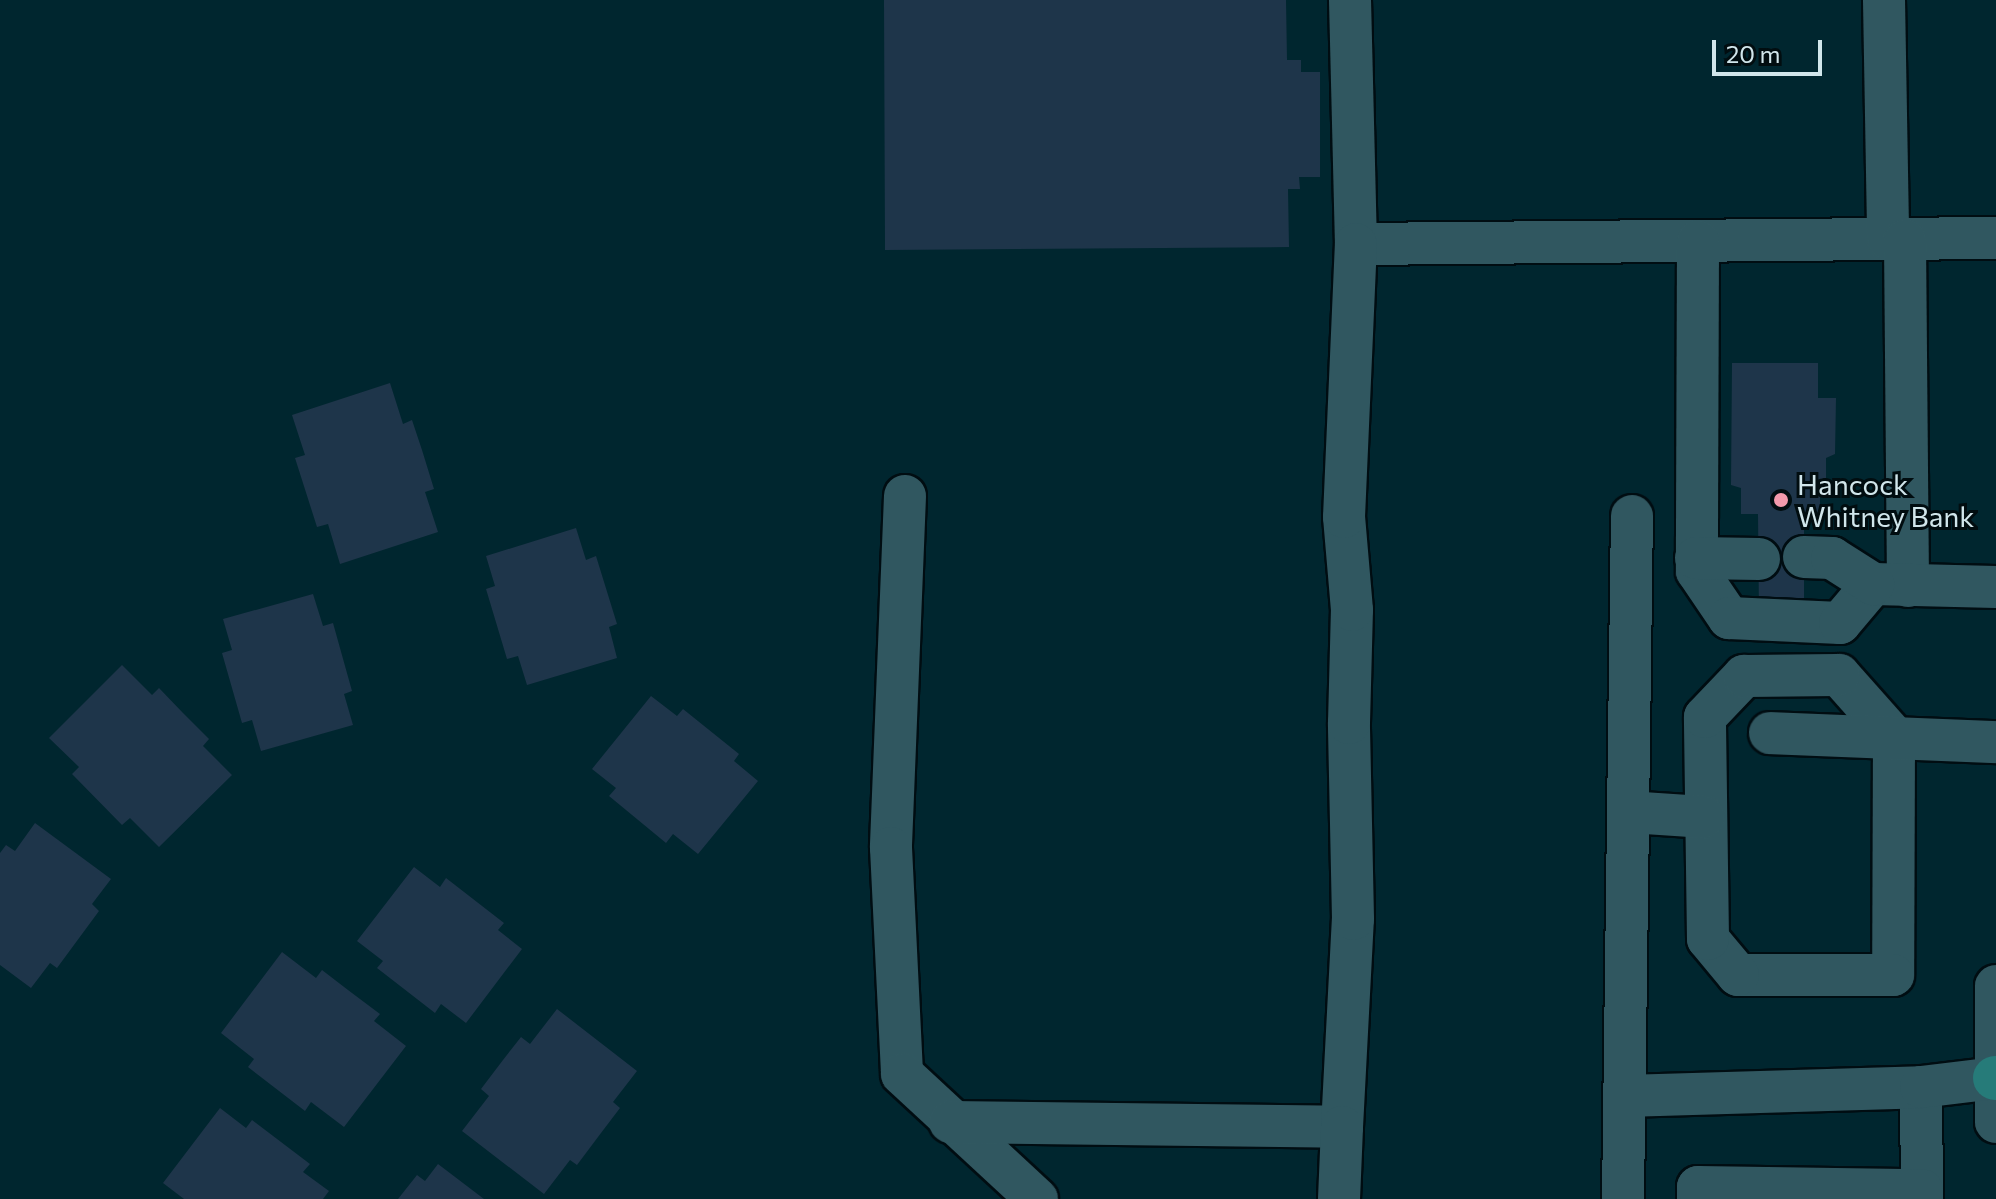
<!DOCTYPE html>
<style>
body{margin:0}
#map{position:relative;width:1996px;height:1199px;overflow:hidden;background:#00262f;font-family:Commissioner,sans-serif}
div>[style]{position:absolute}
.building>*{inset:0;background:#1e354a}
.roads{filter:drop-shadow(2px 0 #000d12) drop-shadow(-2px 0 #000d12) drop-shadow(0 2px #000d12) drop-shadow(0 -2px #000d12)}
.minor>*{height:42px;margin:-21px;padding:0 21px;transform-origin:21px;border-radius:21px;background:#305760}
.major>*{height:44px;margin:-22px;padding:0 22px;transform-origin:22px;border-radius:22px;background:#267b79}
.dots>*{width:22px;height:22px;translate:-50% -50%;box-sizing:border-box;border:4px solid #010d10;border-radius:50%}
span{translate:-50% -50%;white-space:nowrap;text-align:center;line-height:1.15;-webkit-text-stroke:6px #010d10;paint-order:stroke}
.poi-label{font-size:28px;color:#d1e6eb}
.left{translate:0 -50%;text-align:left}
.scale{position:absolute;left:1712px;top:40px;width:110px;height:36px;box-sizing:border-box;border:4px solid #d1e6eb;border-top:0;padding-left:10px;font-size:24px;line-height:28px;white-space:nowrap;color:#d1e6eb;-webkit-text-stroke:6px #010d10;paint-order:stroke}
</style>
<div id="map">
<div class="building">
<div style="clip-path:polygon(884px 0,1286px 0,1287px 60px,1301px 60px,1301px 72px,1320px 72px,1320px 177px,1299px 177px,1300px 189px,1288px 189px,1289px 247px,885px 250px)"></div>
<div style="clip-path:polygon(1732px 363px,1818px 363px,1818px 398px,1836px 398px,1835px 454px,1826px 458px,1826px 488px,1820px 488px,1820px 513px,1804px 513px,1804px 616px,1759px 616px,1758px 514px,1741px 514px,1741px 488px,1731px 485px)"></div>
<div style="clip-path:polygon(390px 383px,403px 424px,412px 420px,422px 450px,434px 489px,425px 492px,438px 532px,340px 564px,328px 524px,317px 527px,295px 458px,305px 455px,292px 415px)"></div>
<div style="clip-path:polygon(576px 528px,586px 560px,596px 556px,617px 624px,609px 627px,617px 658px,527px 685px,518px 656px,507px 659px,486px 589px,495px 586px,486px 556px)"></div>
<div style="clip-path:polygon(313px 594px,323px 626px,333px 623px,352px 691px,344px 694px,353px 725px,261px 751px,252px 720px,242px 723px,222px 653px,232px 650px,223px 619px)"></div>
<div style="clip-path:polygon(122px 665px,152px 695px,159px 688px,183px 713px,209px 739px,203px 746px,232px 775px,159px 847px,130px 818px,122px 825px,72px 774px,79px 767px,49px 738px)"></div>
<div style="clip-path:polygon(651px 696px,677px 716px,683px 709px,739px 754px,734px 761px,758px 781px,698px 854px,673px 834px,666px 843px,609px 796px,616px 788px,592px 769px)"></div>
<div style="clip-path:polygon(35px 823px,111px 879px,92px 904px,99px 911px,57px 968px,50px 963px,31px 988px,0 965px,0 853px,6px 845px,15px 851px)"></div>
<div style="clip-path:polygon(414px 867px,440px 887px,446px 878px,504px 923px,498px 930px,522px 949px,466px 1023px,441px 1004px,435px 1013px,377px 968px,383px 961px,357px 941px)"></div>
<div style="clip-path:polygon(282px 952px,316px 978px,322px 970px,348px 990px,380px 1014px,374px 1021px,406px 1046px,344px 1127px,311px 1102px,305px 1111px,248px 1067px,254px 1059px,221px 1033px)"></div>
<div style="clip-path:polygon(557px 1009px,637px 1071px,613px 1102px,620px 1108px,601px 1133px,577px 1165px,570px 1160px,544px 1194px,462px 1131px,489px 1096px,481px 1089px,503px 1060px,521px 1037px,530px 1044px)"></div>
<div style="clip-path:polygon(220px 1108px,246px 1128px,252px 1120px,310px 1164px,303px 1172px,329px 1191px,323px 1199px,184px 1199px,163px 1183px)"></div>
<div style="clip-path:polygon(438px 1164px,484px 1199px,398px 1199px,417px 1175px,425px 1181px)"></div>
</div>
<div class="roads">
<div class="minor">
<div style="left:1350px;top:0;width:244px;rotate:88.6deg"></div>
<div style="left:1356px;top:244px;width:640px;rotate:-0.54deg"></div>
<div style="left:1884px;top:0;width:239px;rotate:89deg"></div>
<div style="left:1905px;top:240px;width:346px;rotate:89.5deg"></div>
<div style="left:1698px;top:241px;width:330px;rotate:90.2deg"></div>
<div style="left:1697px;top:571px;width:57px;rotate:55.8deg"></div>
<div style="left:1729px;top:618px;width:111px;rotate:2.6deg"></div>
<div style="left:1840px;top:623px;width:51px;rotate:-49.8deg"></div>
<div style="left:1873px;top:584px;width:123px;rotate:1.4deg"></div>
<div style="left:905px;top:496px;width:352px;rotate:92.3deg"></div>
<div style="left:891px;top:848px;width:226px;rotate:87.2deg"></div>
<div style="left:902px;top:1074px;width:184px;rotate:42.8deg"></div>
<div style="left:1804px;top:557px;width:28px;rotate:2deg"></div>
<div style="left:1832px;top:558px;width:49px;rotate:32.4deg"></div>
<div style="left:1696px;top:558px;width:63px;rotate:0.9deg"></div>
<div style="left:1839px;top:675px;width:83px;rotate:48.4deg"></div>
<div style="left:1894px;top:737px;width:238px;rotate:90.2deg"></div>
<div style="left:1893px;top:975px;width:155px;rotate:180deg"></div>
<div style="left:1738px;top:975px;width:47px;rotate:-129.8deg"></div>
<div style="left:1708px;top:939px;width:222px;rotate:-90.8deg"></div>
<div style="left:1705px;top:717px;width:57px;rotate:-46.4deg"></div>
<div style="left:1744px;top:676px;width:95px;rotate:-0.6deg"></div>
<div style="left:1770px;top:733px;width:226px;rotate:2.3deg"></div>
<div style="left:1629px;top:812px;width:75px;rotate:3.8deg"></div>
<div style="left:1996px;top:986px;width:136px;rotate:90deg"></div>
<div style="left:1921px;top:1087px;width:112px;rotate:89.5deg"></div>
<div style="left:1625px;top:1096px;width:296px;rotate:-1.7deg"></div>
<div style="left:1921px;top:1087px;width:75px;rotate:-6.9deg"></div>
<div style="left:950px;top:1122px;width:392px;rotate:0.7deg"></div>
<div style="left:1342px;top:1127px;width:208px;rotate:-87deg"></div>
<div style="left:1353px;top:919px;width:196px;rotate:-91.2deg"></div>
<div style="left:1349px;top:723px;width:113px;rotate:-88.5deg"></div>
<div style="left:1352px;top:610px;width:93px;rotate:-94.9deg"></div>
<div style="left:1344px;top:517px;width:273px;rotate:-87.5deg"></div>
<div style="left:1339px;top:1199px;width:72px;rotate:-87.6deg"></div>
<div style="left:1623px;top:1199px;width:683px;rotate:-89.25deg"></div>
<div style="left:1698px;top:1199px;width:12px;rotate:-90deg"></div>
<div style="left:1698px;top:1187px;width:224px;rotate:0.8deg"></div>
</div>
<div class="major">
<div style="left:1995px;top:1078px;width:1px"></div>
</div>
</div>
<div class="dots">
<div style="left:1781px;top:500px;background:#f39aac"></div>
</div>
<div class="poi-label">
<span class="left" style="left:1797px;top:500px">Hancock<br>Whitney Bank</span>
</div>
<div class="scale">20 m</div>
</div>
